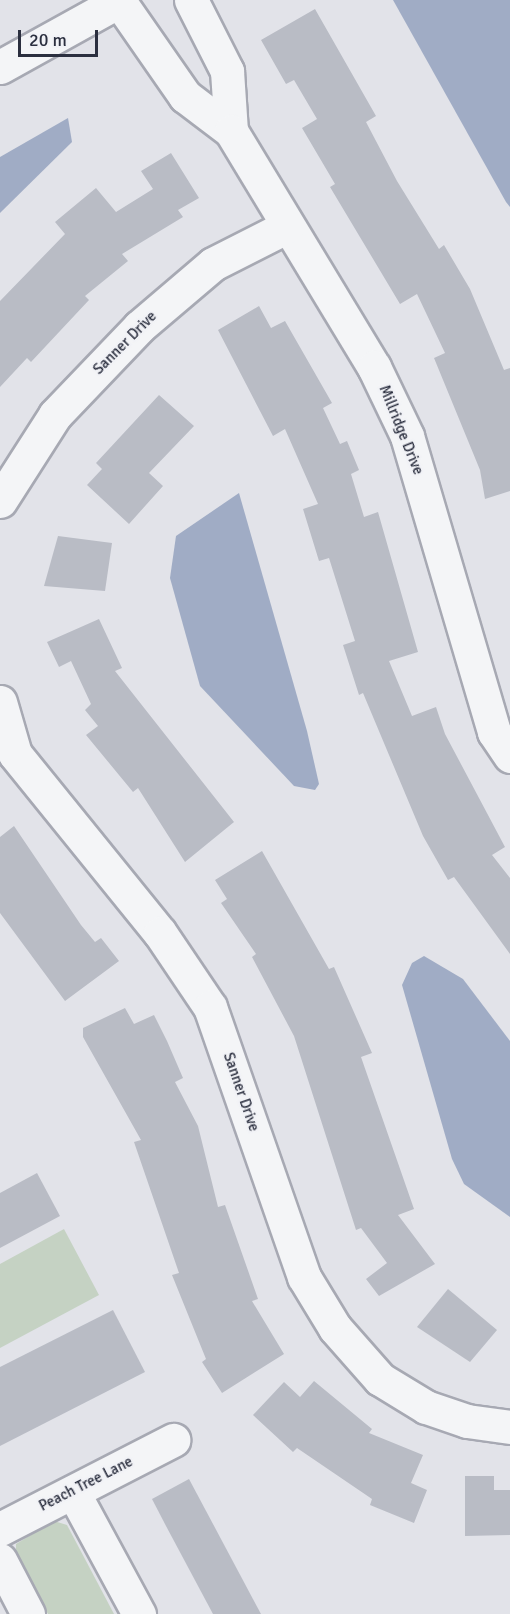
<!DOCTYPE html>
<style>
body{margin:0}
#map{position:relative;width:510px;height:1614px;overflow:hidden;background:#e2e3e9;font-family:Signika,sans-serif}
div>[style]{position:absolute}
.green>*{inset:0;background:#c5d2c3}
.water>*{inset:0;background:#a0acc5}
.building>*{inset:0;background:#b9bcc5}
.roads{filter:drop-shadow(2px 0 #a7a9b3) drop-shadow(-2px 0 #a7a9b3) drop-shadow(0 2px #a7a9b3) drop-shadow(0 -2px #a7a9b3)}
.minor>*{height:33px;margin:-16.5px;padding:0 16.5px;transform-origin:16.5px;border-radius:16.5px;background:#f4f5f7}
span{translate:-50% -50%;white-space:nowrap;text-align:center;line-height:1.15;-webkit-text-stroke:4.5px #f1f2f6;paint-order:stroke}
.street-label{font-size:15px;color:#2b2f3f}
.scale{position:absolute;left:18px;top:30px;width:80px;height:27px;box-sizing:border-box;border:3px solid #2b2f3f;border-top:0;padding-left:8px;font-size:18px;line-height:21px;white-space:nowrap;color:#2b2f3f;-webkit-text-stroke:4px #f1f2f6;paint-order:stroke}
</style>
<div id="map">
<div class="green">
<div style="clip-path:polygon(64px 1229px,99px 1295px,0 1348px,0 1264px)"></div>
<div style="clip-path:polygon(54px 1521px,67px 1525px,114px 1614px,48px 1614px,16px 1554px,16px 1544px)"></div>
</div>
<div class="water">
<div style="clip-path:polygon(393px 0,510px 0,510px 207px,506px 202px)"></div>
<div style="clip-path:polygon(68px 118px,72px 142px,0 213px,0 157px)"></div>
<div style="clip-path:polygon(239px 493px,307px 731px,319px 784px,315px 790px,294px 786px,200px 686px,170px 578px,176px 536px)"></div>
<div style="clip-path:polygon(424px 956px,463px 979px,510px 1041px,510px 1217px,464px 1184px,452px 1159px,402px 985px,412px 963px)"></div>
</div>
<div class="building">
<div style="clip-path:polygon(315px 9px,376px 116px,366px 122px,397px 181px,439px 249px,444px 245px,470px 289px,504px 370px,510px 368px,510px 491px,485px 499px,480px 470px,434px 358px,445px 353px,417px 294px,400px 304px,330px 187px,335px 184px,302px 128px,317px 119px,294px 80px,286px 84px,261px 40px)"></div>
<div style="clip-path:polygon(171px 153px,199px 198px,178px 210px,183px 217px,122px 254px,128px 261px,85px 296px,89px 300px,31px 362px,27px 358px,0 387px,0 301px,65px 234px,55px 222px,96px 188px,116px 212px,153px 189px,141px 171px)"></div>
<div style="clip-path:polygon(259px 306px,271px 328px,285px 321px,332px 403px,323px 408px,340px 444px,347px 441px,359px 470px,351px 474px,364px 517px,378px 512px,418px 652px,389px 661px,412px 716px,436px 707px,445px 734px,505px 847px,492px 855px,510px 878px,510px 954px,454px 877px,448px 880px,423px 836px,363px 693px,359px 695px,343px 645px,355px 641px,329px 558px,319px 561px,303px 509px,318px 504px,285px 429px,273px 436px,218px 330px)"></div>
<div style="clip-path:polygon(159px 395px,194px 426px,149px 473px,163px 486px,129px 524px,87px 485px,102px 469px,96px 463px)"></div>
<div style="clip-path:polygon(58px 536px,112px 543px,105px 591px,44px 586px)"></div>
<div style="clip-path:polygon(99px 619px,122px 668px,115px 671px,234px 822px,185px 862px,138px 788px,133px 792px,86px 735px,98px 726px,85px 710px,91px 704px,71px 661px,59px 667px,47px 642px)"></div>
<div style="clip-path:polygon(14px 826px,81px 925px,95px 942px,101px 938px,119px 961px,65px 1001px,0 913px,0 837px)"></div>
<div style="clip-path:polygon(262px 851px,329px 969px,334px 967px,372px 1053px,361px 1057px,414px 1209px,398px 1215px,435px 1264px,379px 1296px,366px 1279px,387px 1263px,361px 1228px,356px 1230px,294px 1036px,252px 957px,256px 954px,221px 903px,227px 899px,215px 880px)"></div>
<div style="clip-path:polygon(125px 1008px,134px 1024px,154px 1015px,167px 1041px,183px 1078px,175px 1082px,198px 1126px,218px 1207px,225px 1205px,258px 1299px,252px 1301px,284px 1354px,222px 1393px,202px 1362px,206px 1359px,172px 1275px,179px 1273px,134px 1142px,141px 1140px,83px 1037px,83px 1028px)"></div>
<div style="clip-path:polygon(37px 1173px,60px 1216px,0 1248px,0 1193px)"></div>
<div style="clip-path:polygon(448px 1289px,497px 1330px,470px 1362px,417px 1327px)"></div>
<div style="clip-path:polygon(113px 1310px,145px 1372px,0 1446px,0 1367px)"></div>
<div style="clip-path:polygon(314px 1381px,372px 1429px,369px 1433px,423px 1455px,411px 1483px,427px 1490px,414px 1523px,370px 1505px,372px 1499px,297px 1448px,293px 1452px,253px 1415px,284px 1382px,300px 1397px)"></div>
<div style="clip-path:polygon(465px 1476px,494px 1476px,494px 1490px,510px 1490px,510px 1535px,465px 1536px)"></div>
<div style="clip-path:polygon(189px 1479px,261px 1614px,213px 1614px,166px 1526px,152px 1499px)"></div>
</div>
<div class="roads">
<div class="minor">
<div style="left:191px;top:0;width:80px;rotate:63.1deg"></div>
<div style="left:227px;top:71px;width:60px;rotate:86.2deg"></div>
<div style="left:119px;top:1px;width:116px;rotate:55.2deg"></div>
<div style="left:185px;top:96px;width:58px;rotate:37.3deg"></div>
<div style="left:231px;top:131px;width:276px;rotate:58.8deg"></div>
<div style="left:374px;top:367px;width:76px;rotate:64.4deg"></div>
<div style="left:407px;top:436px;width:309px;rotate:73.6deg"></div>
<div style="left:494px;top:732px;width:29px;rotate:56deg"></div>
<div style="left:0;top:67px;width:138px;rotate:-29deg"></div>
<div style="left:0;top:501px;width:102px;rotate:-57.4deg"></div>
<div style="left:55px;top:415px;width:122px;rotate:-46.3deg"></div>
<div style="left:139px;top:327px;width:97px;rotate:-40.4deg"></div>
<div style="left:213px;top:264px;width:84px;rotate:-26.9deg"></div>
<div style="left:0;top:702px;width:54px;rotate:73.9deg"></div>
<div style="left:15px;top:754px;width:230px;rotate:51deg"></div>
<div style="left:160px;top:933px;width:89px;rotate:56deg"></div>
<div style="left:210px;top:1007px;width:286px;rotate:70.8deg"></div>
<div style="left:304px;top:1277px;width:60px;rotate:58.7deg"></div>
<div style="left:335px;top:1328px;width:68px;rotate:48.6deg"></div>
<div style="left:380px;top:1379px;width:54px;rotate:31.3deg"></div>
<div style="left:426px;top:1407px;width:43px;rotate:18.9deg"></div>
<div style="left:467px;top:1421px;width:43px;rotate:7.9deg"></div>
<div style="left:73px;top:1492px;width:139px;rotate:61.6deg"></div>
<div style="left:0;top:1529px;width:195px;rotate:-27.2deg"></div>
<div style="left:0;top:1560px;width:61px;rotate:62.6deg"></div>
</div>
</div>
<div class="street-label">
<span style="left:125px;top:343px;rotate:-45deg">Sanner Drive</span>
<span style="left:401px;top:430px;rotate:68deg">Millridge Drive</span>
<span style="left:241px;top:1092px;rotate:71deg">Sanner Drive</span>
<span style="left:86px;top:1484px;rotate:-27deg">Peach Tree Lane</span>
</div>
<div class="scale">20 m</div>
</div>
